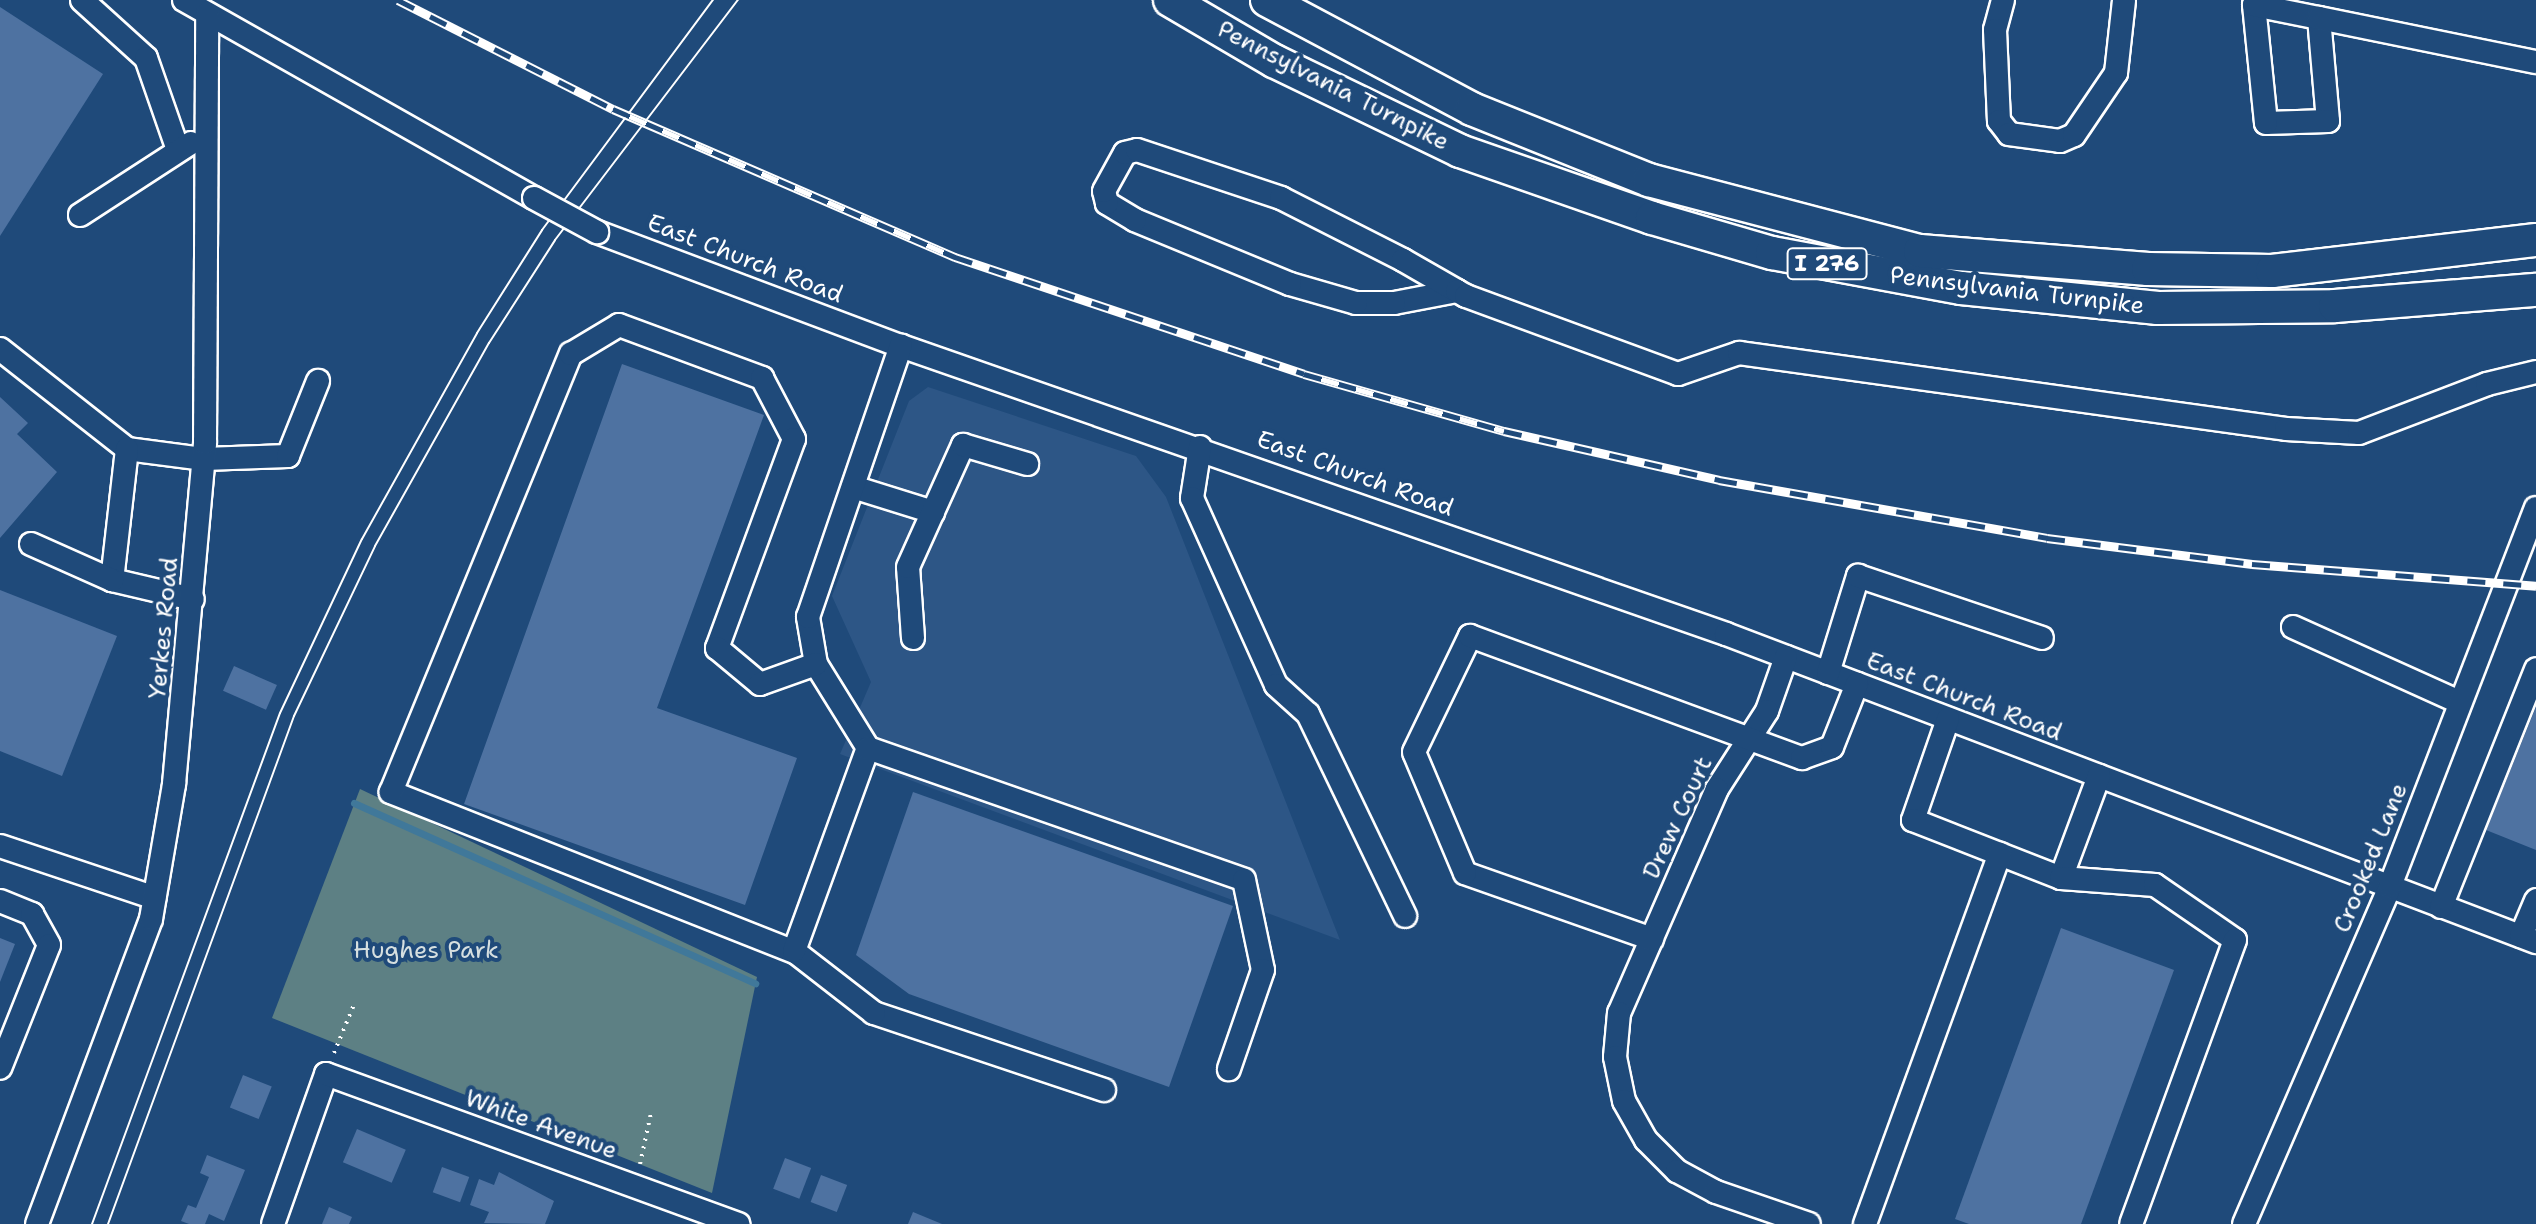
<!DOCTYPE html>
<style>
body{margin:0}
#map{position:relative;width:2536px;height:1224px;overflow:hidden;background:#1f4a7a;font-family:"Shantell Sans",sans-serif}
div>[style]{position:absolute}
.built>*{inset:0;background:#2d5686}
.green>*{inset:0;background:#5d8084}
.stream>*{height:7px;margin:-3.5px;padding:0 3.5px;transform-origin:3.5px;border-radius:3.5px;background:#40789a}
.building>*{inset:0;background:#4e72a1;transform-origin:0 0}
.path>*{height:4px;margin-top:-2px;transform-origin:0;background:repeating-linear-gradient(90deg,#fff 0 2px,transparent 0 8px)}
.roads{filter:drop-shadow(2px 0 #fff) drop-shadow(-2px 0 #fff) drop-shadow(0 2px #fff) drop-shadow(0 -2px #fff)}
.minor>*{height:22px;margin:-11px;padding:0 11px;transform-origin:11px;border-radius:11px;background:#1f4a7a}
.highway>*{height:32px;margin:-16px;padding:0 16px;transform-origin:16px;border-radius:16px;background:#1f4a7a}
.tram>*{height:2px;margin:-1px;padding:0 1px;transform-origin:1px;border-radius:1px;background:#fff}
.rail>*{height:9px;margin-top:-4.5px;transform-origin:0;background:repeating-linear-gradient(90deg,#1f4a7a 0 18px,#fff 0 36px);box-sizing:border-box;border-block:2px solid #fff}
.bridges{filter:drop-shadow(2px 0 #fff) drop-shadow(-2px 0 #fff) drop-shadow(0 2px #fff) drop-shadow(0 -2px #fff)}
.minor-bridge>*{height:22px;margin:-11px;padding:0 11px;transform-origin:11px;border-radius:11px;background:#1f4a7a}
span{translate:-50% -50%;white-space:nowrap;text-align:center;line-height:1.15;-webkit-text-stroke:8px #1f4a7a;paint-order:stroke}
.shield-label span{padding:2px 6px;background:#1f4a7a;border:2px solid;border-radius:6px;-webkit-text-stroke-width:0}
.shield-label{font-size:22px;color:#fff;font-weight:700}
.street-label{font-size:24px;color:#fff}
.park-label{font-size:24px;color:#d6dfe0}
</style>
<div id="map">
<div class="built">
<div style="clip-path:polygon(928px 387px,1136px 456px,1166px 497px,1340px 940px,840px 754px,871px 682px,832px 596px,909px 401px)"></div>
</div>
<div class="green">
<div style="clip-path:polygon(360px 789px,757px 977px,712px 1193px,272px 1018px)"></div>
</div>
<div class="stream">
<div style="left:354px;top:803px;width:440px;rotate:24.2deg"></div>
</div>
<div class="building">
<div style="clip-path:polygon(0 7px,103px 74px,0 236px)"></div>
<div style="clip-path:polygon(622px 364px,764px 415px,657px 708px,797px 758px,745px 905px,464px 804px)"></div>
<div style="clip-path:polygon(0 397px,28px 423px,17px 434px,57px 472px,0 538px)"></div>
<div style="clip-path:polygon(0 590px,117px 636px,62px 776px,0 751px)"></div>
<div style="left:234px;top:666px;width:47px;height:27px;rotate:24deg"></div>
<div style="clip-path:polygon(2536px 707px,2536px 850px,2486px 830px)"></div>
<div style="clip-path:polygon(913px 792px,1233px 906px,1169px 1087px,909px 994px,856px 955px)"></div>
<div style="clip-path:polygon(2061px 928px,2174px 970px,2081px 1224px,1969px 1224px,1955px 1219px)"></div>
<div style="clip-path:polygon(0 938px,15px 944px,0 982px)"></div>
<div style="left:243px;top:1075px;width:31px;height:35px;rotate:22deg"></div>
<div style="left:357px;top:1129px;width:53px;height:36px;rotate:23deg"></div>
<div style="clip-path:polygon(207px 1155px,245px 1170px,224px 1221px,209px 1214px,205px 1224px,189px 1224px,181px 1221px,188px 1205px,196px 1208px,209px 1177px,200px 1173px)"></div>
<div style="left:785px;top:1158px;width:28px;height:33px;rotate:21deg"></div>
<div style="left:442px;top:1167px;width:29px;height:27px;rotate:20deg"></div>
<div style="clip-path:polygon(499px 1172px,554px 1201px,545px 1224px,484px 1223px,489px 1212px,470px 1205px,479px 1179px,494px 1185px)"></div>
<div style="left:821px;top:1175px;width:28px;height:29px;rotate:21deg"></div>
<div style="clip-path:polygon(329px 1207px,352px 1217px,349px 1224px,322px 1224px)"></div>
<div style="clip-path:polygon(913px 1212px,942px 1224px,908px 1224px)"></div>
</div>
<div class="path">
<div style="left:334px;top:1053px;width:55px;rotate:-67.6deg"></div>
<div style="left:640px;top:1164px;width:52px;rotate:-77.8deg"></div>
</div>
<div class="roads">
<div class="minor">
<div style="left:82px;top:0;width:86px;rotate:42.2deg"></div>
<div style="left:146px;top:58px;width:97px;rotate:70.8deg"></div>
<div style="left:184px;top:0;width:402px;rotate:29.5deg"></div>
<div style="left:2003px;top:0;width:31px;rotate:105deg"></div>
<div style="left:1995px;top:30px;width:91px;rotate:87.5deg"></div>
<div style="left:1999px;top:121px;width:16px;rotate:52deg"></div>
<div style="left:2009px;top:134px;width:51px;rotate:7.8deg"></div>
<div style="left:2060px;top:141px;width:15px;rotate:-23deg"></div>
<div style="left:2074px;top:135px;width:75px;rotate:-55.9deg"></div>
<div style="left:2116px;top:73px;width:73px;rotate:-83.7deg"></div>
<div style="left:2319px;top:18px;width:103px;rotate:85deg"></div>
<div style="left:2328px;top:121px;width:62px;rotate:178.2deg"></div>
<div style="left:2266px;top:123px;width:119px;rotate:-95.8deg"></div>
<div style="left:2254px;top:5px;width:66px;rotate:11.3deg"></div>
<div style="left:2319px;top:18px;width:221px;rotate:11.5deg"></div>
<div style="left:80px;top:215px;width:132px;rotate:-33deg"></div>
<div style="left:597px;top:232px;width:325px;rotate:20.6deg"></div>
<div style="left:901px;top:346px;width:874px;rotate:19.24deg"></div>
<div style="left:1726px;top:634px;width:867px;rotate:20.82deg"></div>
<div style="left:1457px;top:291px;width:64px;rotate:169.2deg"></div>
<div style="left:1394px;top:303px;width:38px;rotate:180deg"></div>
<div style="left:1356px;top:303px;width:69px;rotate:-163.9deg"></div>
<div style="left:1290px;top:284px;width:168px;rotate:-157.6deg"></div>
<div style="left:1135px;top:220px;width:33px;rotate:-149deg"></div>
<div style="left:1107px;top:203px;width:12px;rotate:-104deg"></div>
<div style="left:1104px;top:191px;width:43px;rotate:-61.1deg"></div>
<div style="left:1125px;top:153px;width:12px;rotate:-14deg"></div>
<div style="left:1137px;top:150px;width:152px;rotate:18.4deg"></div>
<div style="left:1281px;top:198px;width:137px;rotate:26.9deg"></div>
<div style="left:1403px;top:260px;width:62px;rotate:29.9deg"></div>
<div style="left:1457px;top:291px;width:10px;rotate:29deg"></div>
<div style="left:1466px;top:296px;width:226px;rotate:20.2deg"></div>
<div style="left:1678px;top:374px;width:65px;rotate:-19deg"></div>
<div style="left:1739px;top:353px;width:552px;rotate:7.91deg"></div>
<div style="left:2286px;top:429px;width:73px;rotate:3.1deg"></div>
<div style="left:2359px;top:433px;width:137px;rotate:-20.9deg"></div>
<div style="left:2487px;top:384px;width:50px;rotate:-13.8deg"></div>
<div style="left:0;top:349px;width:162px;rotate:38.2deg"></div>
<div style="left:127px;top:449px;width:78px;rotate:7.4deg"></div>
<div style="left:204px;top:459px;width:84px;rotate:-2deg"></div>
<div style="left:288px;top:456px;width:81px;rotate:-68.2deg"></div>
<div style="left:1200px;top:447px;width:52px;rotate:98.9deg"></div>
<div style="left:1192px;top:498px;width:205px;rotate:65.8deg"></div>
<div style="left:1276px;top:685px;width:43px;rotate:42.2deg"></div>
<div style="left:1308px;top:714px;width:224px;rotate:64.3deg"></div>
<div style="left:127px;top:449px;width:132px;rotate:96.5deg"></div>
<div style="left:112px;top:580px;width:83px;rotate:13.2deg"></div>
<div style="left:853px;top:487px;width:84px;rotate:17.4deg"></div>
<div style="left:31px;top:544px;width:89px;rotate:24deg"></div>
<div style="left:2293px;top:627px;width:182px;rotate:24.3deg"></div>
<div style="left:913px;top:638px;width:71px;rotate:-94deg"></div>
<div style="left:908px;top:567px;width:134px;rotate:-65.7deg"></div>
<div style="left:963px;top:445px;width:67px;rotate:16.5deg"></div>
<div style="left:1786px;top:657px;width:57px;rotate:109.4deg"></div>
<div style="left:1767px;top:711px;width:93px;rotate:122.7deg"></div>
<div style="left:1717px;top:789px;width:244px;rotate:113.6deg"></div>
<div style="left:1619px;top:1013px;width:44px;rotate:95.2deg"></div>
<div style="left:1615px;top:1057px;width:45px;rotate:78.4deg"></div>
<div style="left:1624px;top:1101px;width:45px;rotate:60.6deg"></div>
<div style="left:1646px;top:1140px;width:44px;rotate:45deg"></div>
<div style="left:1677px;top:1171px;width:44px;rotate:28.3deg"></div>
<div style="left:1716px;top:1192px;width:98px;rotate:19deg"></div>
<div style="left:1828px;top:673px;width:102px;rotate:-72.8deg"></div>
<div style="left:1858px;top:576px;width:194px;rotate:18.6deg"></div>
<div style="left:1948px;top:719px;width:107px;rotate:109.1deg"></div>
<div style="left:1913px;top:820px;width:159px;rotate:21.4deg"></div>
<div style="left:2061px;top:878px;width:109px;rotate:-69.6deg"></div>
<div style="left:868px;top:748px;width:99px;rotate:-121.8deg"></div>
<div style="left:816px;top:664px;width:48px;rotate:-99.7deg"></div>
<div style="left:808px;top:617px;width:287px;rotate:-71.1deg"></div>
<div style="left:0;top:846px;width:163px;rotate:18.5deg"></div>
<div style="left:2061px;top:878px;width:94px;rotate:4.3deg"></div>
<div style="left:2155px;top:885px;width:97px;rotate:34.5deg"></div>
<div style="left:2235px;top:940px;width:302px;rotate:110.1deg"></div>
<div style="left:0;top:901px;width:35px;rotate:22deg"></div>
<div style="left:32px;top:914px;width:35px;rotate:61deg"></div>
<div style="left:49px;top:945px;width:132px;rotate:111.7deg"></div>
<div style="left:2441px;top:907px;width:256px;rotate:-68.2deg"></div>
<div style="left:2521px;top:936px;width:39px;rotate:-67deg"></div>
<div style="left:1652px;top:939px;width:198px;rotate:-160.6deg"></div>
<div style="left:1465px;top:873px;width:131px;rotate:-112.9deg"></div>
<div style="left:1414px;top:752px;width:129px;rotate:-64.2deg"></div>
<div style="left:1470px;top:636px;width:354px;rotate:20.2deg"></div>
<div style="left:1802px;top:758px;width:32px;rotate:-20deg"></div>
<div style="left:1832px;top:747px;width:68px;rotate:-68.4deg"></div>
<div style="left:797px;top:953px;width:437px;rotate:-158.4deg"></div>
<div style="left:391px;top:792px;width:474px;rotate:-67.7deg"></div>
<div style="left:571px;top:354px;width:56px;rotate:-31.1deg"></div>
<div style="left:619px;top:325px;width:153px;rotate:20.3deg"></div>
<div style="left:762px;top:378px;width:69px;rotate:62.3deg"></div>
<div style="left:794px;top:439px;width:223px;rotate:110.2deg"></div>
<div style="left:717px;top:648px;width:56px;rotate:39.9deg"></div>
<div style="left:760px;top:684px;width:59px;rotate:-19.7deg"></div>
<div style="left:1104px;top:1090px;width:243px;rotate:-161.5deg"></div>
<div style="left:874px;top:1013px;width:101px;rotate:-142.2deg"></div>
<div style="left:794px;top:951px;width:216px;rotate:-70deg"></div>
<div style="left:868px;top:748px;width:398px;rotate:19.3deg"></div>
<div style="left:1244px;top:880px;width:92px;rotate:78.1deg"></div>
<div style="left:1263px;top:970px;width:105px;rotate:109deg"></div>
<div style="left:37px;top:1224px;width:326px;rotate:-69.5deg"></div>
<div style="left:151px;top:919px;width:137px;rotate:-80.3deg"></div>
<div style="left:174px;top:784px;width:342px;rotate:-84.8deg"></div>
<div style="left:205px;top:443px;width:429px;rotate:-89.7deg"></div>
<div style="left:273px;top:1224px;width:159px;rotate:-70.5deg"></div>
<div style="left:326px;top:1074px;width:439px;rotate:20deg"></div>
<div style="left:1865px;top:1224px;width:394px;rotate:-70deg"></div>
<div style="left:2244px;top:1224px;width:368px;rotate:-66.6deg"></div>
<div style="left:2390px;top:886px;width:405px;rotate:-68.9deg"></div>
</div>
<div class="highway">
<div style="left:1170px;top:0;width:121px;rotate:30.4deg"></div>
<div style="left:1274px;top:61px;width:207px;rotate:25.8deg"></div>
<div style="left:1460px;top:151px;width:203px;rotate:19.2deg"></div>
<div style="left:1652px;top:218px;width:125px;rotate:16.3deg"></div>
<div style="left:1772px;top:253px;width:192px;rotate:10.5deg"></div>
<div style="left:1961px;top:288px;width:198px;rotate:5.8deg"></div>
<div style="left:2158px;top:308px;width:177px;rotate:-0.6deg"></div>
<div style="left:2335px;top:306px;width:202px;rotate:-4.6deg"></div>
<div style="left:1267px;top:0;width:232px;rotate:28deg"></div>
<div style="left:1472px;top:109px;width:191px;rotate:21.9deg"></div>
<div style="left:1649px;top:180px;width:280px;rotate:14.7deg"></div>
<div style="left:1920px;top:251px;width:229px;rotate:4.5deg"></div>
<div style="left:2148px;top:269px;width:124px;rotate:0.9deg"></div>
<div style="left:2272px;top:271px;width:266px;rotate:-6.7deg"></div>
</div>
</div>
<div class="tram">
<div style="left:92px;top:1224px;width:544px;rotate:-69.8deg"></div>
<div style="left:280px;top:713px;width:192px;rotate:-64.8deg"></div>
<div style="left:362px;top:539px;width:236px;rotate:-60.8deg"></div>
<div style="left:477px;top:333px;width:122px;rotate:-57.7deg"></div>
<div style="left:542px;top:230px;width:287px;rotate:-53.4deg"></div>
<div style="left:108px;top:1224px;width:541px;rotate:-69.89deg"></div>
<div style="left:294px;top:716px;width:188px;rotate:-64.5deg"></div>
<div style="left:375px;top:546px;width:233px;rotate:-60.7deg"></div>
<div style="left:489px;top:343px;width:122px;rotate:-57.3deg"></div>
<div style="left:555px;top:240px;width:302px;rotate:-52.7deg"></div>
</div>
<div class="rail">
<div style="left:398px;top:0;width:241px;rotate:26.9deg"></div>
<div style="left:613px;top:109px;width:373px;rotate:23.4deg"></div>
<div style="left:955px;top:257px;width:368px;rotate:18.5deg"></div>
<div style="left:1304px;top:374px;width:208px;rotate:15.9deg"></div>
<div style="left:1504px;top:431px;width:221px;rotate:12.8deg"></div>
<div style="left:1719px;top:480px;width:333px;rotate:10deg"></div>
<div style="left:2047px;top:538px;width:207px;rotate:7.2deg"></div>
<div style="left:2252px;top:564px;width:285px;rotate:4.4deg"></div>
</div>
<div class="bridges">
<div class="minor-bridge">
<div style="left:534px;top:198px;width:72px;rotate:28.4deg"></div>
</div>
</div>
<div class="shield-label">
<span style="left:1827px;top:264px">I 276</span>
</div>
<div class="street-label">
<span style="left:1333px;top:86px;rotate:27deg">Pennsylvania Turnpike</span>
<span style="left:745px;top:259px;rotate:21deg">East Church Road</span>
<span style="left:2017px;top:291px;rotate:7deg">Pennsylvania Turnpike</span>
<span style="left:1355px;top:474px;rotate:20deg">East Church Road</span>
<span style="left:164px;top:628px;rotate:-85deg">Yerkes Road</span>
<span style="left:1964px;top:697px;rotate:21deg">East Church Road</span>
<span style="left:1678px;top:818px;rotate:-65deg">Drew Court</span>
<span style="left:2371px;top:858px;rotate:-68deg">Crooked Lane</span>
<span style="left:541px;top:1125px;rotate:20deg">White Avenue</span>
</div>
<div class="park-label">
<span style="left:426px;top:951px">Hughes Park</span>
</div>
</div>
